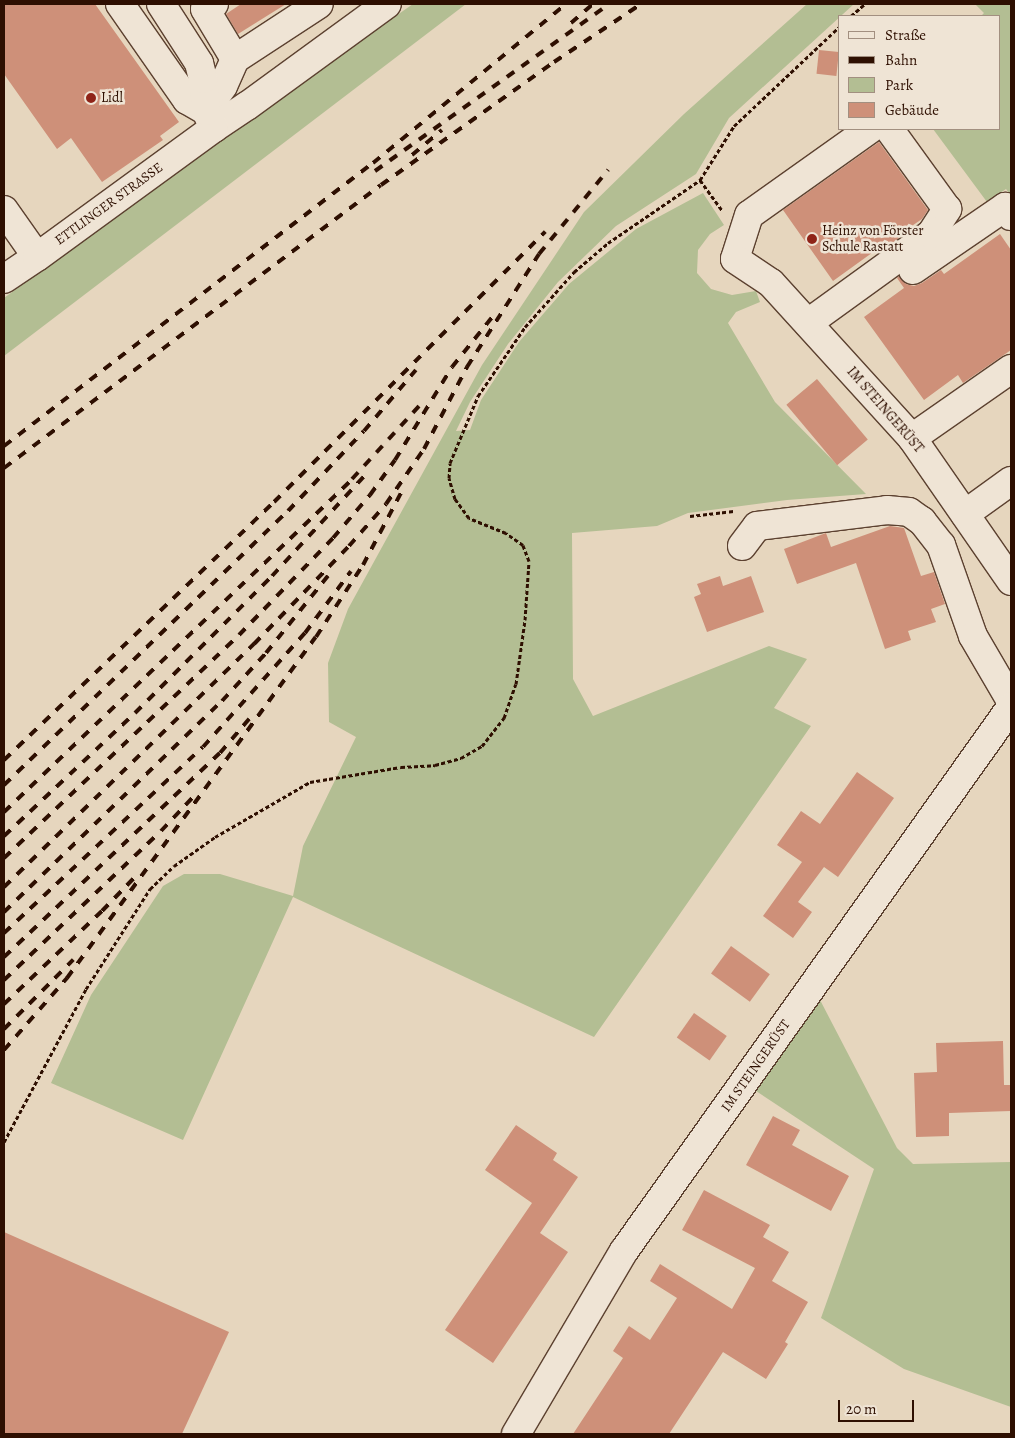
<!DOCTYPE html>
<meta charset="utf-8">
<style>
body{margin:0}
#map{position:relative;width:1015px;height:1438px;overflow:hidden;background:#e6d6be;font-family:Alegreya,serif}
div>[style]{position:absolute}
.green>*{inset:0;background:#b3be93}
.building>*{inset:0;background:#ce9079;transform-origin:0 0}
.path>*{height:3px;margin-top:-1.5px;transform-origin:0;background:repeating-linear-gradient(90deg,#2e0f01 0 4px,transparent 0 6.5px)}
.roads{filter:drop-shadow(1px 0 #5c4130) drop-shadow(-1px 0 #5c4130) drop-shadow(0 1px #5c4130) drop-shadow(0 -1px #5c4130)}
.minor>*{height:28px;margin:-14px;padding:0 14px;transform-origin:14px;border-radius:14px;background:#efe4d5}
.rail>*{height:4px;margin-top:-2px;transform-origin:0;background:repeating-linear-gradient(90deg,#2e0f01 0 9px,transparent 0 18px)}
.dots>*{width:14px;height:14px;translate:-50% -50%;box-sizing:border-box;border:2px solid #efe4d5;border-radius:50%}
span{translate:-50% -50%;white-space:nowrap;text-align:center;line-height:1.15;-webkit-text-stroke:5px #efe4d5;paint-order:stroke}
.poi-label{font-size:14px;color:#2e0f01}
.left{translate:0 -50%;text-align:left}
.street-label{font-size:14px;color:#2e0f01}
.frame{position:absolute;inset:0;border:5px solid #2e0f01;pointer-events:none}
.legend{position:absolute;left:838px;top:15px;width:162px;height:115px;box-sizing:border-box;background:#efe4d5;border:1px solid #a28f80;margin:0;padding:6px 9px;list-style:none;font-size:15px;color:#2e0f01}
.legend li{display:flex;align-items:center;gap:10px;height:25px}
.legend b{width:25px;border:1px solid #a28f80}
.scale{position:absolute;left:838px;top:1400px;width:76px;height:22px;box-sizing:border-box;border:2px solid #2e0f01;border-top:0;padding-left:6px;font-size:15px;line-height:18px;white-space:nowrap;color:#2e0f01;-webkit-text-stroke:4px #efe4d5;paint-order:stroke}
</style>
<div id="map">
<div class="green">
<div style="clip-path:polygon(413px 4px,466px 4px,4px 356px,4px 298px,246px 120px)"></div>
<div style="clip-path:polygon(807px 4px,854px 4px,729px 118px,696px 174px,616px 226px,558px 282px,508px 344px,470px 402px,456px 431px,470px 430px,481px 400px,519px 342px,569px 284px,636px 229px,703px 193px,724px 225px,710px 234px,698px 250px,697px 273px,711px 289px,732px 295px,756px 291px,760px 302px,736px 312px,728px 323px,775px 402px,866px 494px,787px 500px,688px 513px,657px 526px,572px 533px,573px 679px,593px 716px,769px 646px,807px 659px,774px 708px,811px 726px,594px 1037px,293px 897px,183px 1140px,51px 1083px,91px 995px,163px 886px,184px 874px,220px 874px,293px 896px,303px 846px,356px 737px,329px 722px,328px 663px,348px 609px,482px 365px,584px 212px,684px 114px)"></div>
<div style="clip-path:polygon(975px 4px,1011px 4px,1011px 196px,1006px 189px,987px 202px,933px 129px,999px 129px,999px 16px,981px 16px,984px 13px)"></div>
<div style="clip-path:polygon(819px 998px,897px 1148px,913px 1164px,1011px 1162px,1011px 1407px,904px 1369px,821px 1318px,874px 1169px,756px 1091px)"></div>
</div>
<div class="building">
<div style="clip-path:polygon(4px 4px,95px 4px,179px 122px,160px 136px,163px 140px,102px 182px,71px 138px,57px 149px,4px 74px)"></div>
<div style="clip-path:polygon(241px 4px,286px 4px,238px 34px,226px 14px)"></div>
<div style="left:819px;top:50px;width:20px;height:24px;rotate:6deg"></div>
<div style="clip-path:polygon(879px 142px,928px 210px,922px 219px,897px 236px,899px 238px,878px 253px,876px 250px,833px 281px,783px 210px)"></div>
<div style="clip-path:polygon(1000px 234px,1011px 250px,1011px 350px,963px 383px,958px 375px,924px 400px,864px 317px,904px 288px,897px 278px,899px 276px,906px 284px,914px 286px,922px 283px,941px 270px,944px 274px)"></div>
<div style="left:817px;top:379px;width:79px;height:40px;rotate:50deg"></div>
<div style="clip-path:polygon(890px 526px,904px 528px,921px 576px,934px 572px,945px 604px,931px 609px,936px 622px,908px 631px,911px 640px,885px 649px,856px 563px,797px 584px,784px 549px,826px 533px,831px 547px)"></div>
<div style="clip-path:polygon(720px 576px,723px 586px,751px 576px,764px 612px,707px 632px,694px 597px,701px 594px,697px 584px)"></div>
<div style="clip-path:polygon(857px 772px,894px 798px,838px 877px,824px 867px,798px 902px,812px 912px,793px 938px,763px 916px,802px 862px,777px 845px,801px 811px,820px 824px)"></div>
<div style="left:731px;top:946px;width:48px;height:34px;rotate:36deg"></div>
<div style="left:694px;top:1013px;width:40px;height:30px;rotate:35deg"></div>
<div style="clip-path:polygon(1003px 1041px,1004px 1085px,1011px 1085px,1011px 1111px,949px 1113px,949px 1136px,916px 1137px,914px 1073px,937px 1072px,936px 1043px)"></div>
<div style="clip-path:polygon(773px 1116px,800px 1130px,792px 1145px,849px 1176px,831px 1211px,746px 1165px)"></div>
<div style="clip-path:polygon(516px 1125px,557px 1153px,553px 1160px,578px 1177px,540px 1233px,568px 1252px,493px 1363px,445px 1330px,532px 1203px,485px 1170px)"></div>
<div style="clip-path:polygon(704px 1190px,770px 1225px,763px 1237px,789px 1252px,772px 1281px,808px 1302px,785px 1342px,788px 1344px,766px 1379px,723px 1352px,669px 1434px,573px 1434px,623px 1358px,613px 1351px,629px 1326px,650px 1340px,677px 1298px,650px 1281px,660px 1264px,732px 1309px,755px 1268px,682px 1230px)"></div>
<div style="clip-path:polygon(4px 1232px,229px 1332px,182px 1434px,4px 1434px)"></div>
</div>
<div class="path">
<div style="left:851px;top:16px;width:18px;rotate:-41deg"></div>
<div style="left:700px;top:180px;width:37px;rotate:54deg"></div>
<div style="left:690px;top:516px;width:44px;rotate:-6.5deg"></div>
<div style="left:4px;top:1142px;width:174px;rotate:-61.8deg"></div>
<div style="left:86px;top:989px;width:119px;rotate:-57.4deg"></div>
<div style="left:150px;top:889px;width:33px;rotate:-44deg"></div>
<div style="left:174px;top:866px;width:50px;rotate:-35.3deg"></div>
<div style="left:215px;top:837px;width:110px;rotate:-30.1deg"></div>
<div style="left:310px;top:782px;width:92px;rotate:-9.4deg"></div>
<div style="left:401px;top:767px;width:34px;rotate:-3deg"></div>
<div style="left:435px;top:765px;width:27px;rotate:-15deg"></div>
<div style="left:461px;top:758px;width:24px;rotate:-30deg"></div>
<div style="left:482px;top:746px;width:36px;rotate:-52deg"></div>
<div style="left:504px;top:718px;width:36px;rotate:-71deg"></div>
<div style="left:516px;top:684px;width:65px;rotate:-82deg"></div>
<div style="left:525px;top:620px;width:59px;rotate:-86.1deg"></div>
<div style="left:529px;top:561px;width:17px;rotate:-111deg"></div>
<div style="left:523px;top:545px;width:21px;rotate:-145deg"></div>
<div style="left:506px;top:533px;width:40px;rotate:-158deg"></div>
<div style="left:469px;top:518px;width:24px;rotate:-126deg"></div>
<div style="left:455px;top:499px;width:22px;rotate:-106deg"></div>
<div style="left:449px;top:478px;width:15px;rotate:-86deg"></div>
<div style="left:450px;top:463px;width:73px;rotate:-67.3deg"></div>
<div style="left:478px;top:396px;width:83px;rotate:-55.7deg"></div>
<div style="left:525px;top:327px;width:74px;rotate:-48.3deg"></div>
<div style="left:574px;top:272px;width:45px;rotate:-40.5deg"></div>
<div style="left:608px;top:243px;width:112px;rotate:-34.4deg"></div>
<div style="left:700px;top:180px;width:64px;rotate:-57.8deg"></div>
<div style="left:734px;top:126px;width:144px;rotate:-43.3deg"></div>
</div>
<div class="roads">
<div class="minor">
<div style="left:120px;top:4px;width:117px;rotate:55.1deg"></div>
<div style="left:187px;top:100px;width:22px;rotate:30deg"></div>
<div style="left:206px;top:111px;width:30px;rotate:-56deg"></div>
<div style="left:223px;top:86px;width:30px;rotate:-66deg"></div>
<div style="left:235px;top:59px;width:100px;rotate:-33.2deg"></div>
<div style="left:214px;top:4px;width:10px;rotate:151deg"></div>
<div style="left:205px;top:9px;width:58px;rotate:59deg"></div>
<div style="left:214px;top:128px;width:40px;rotate:-34deg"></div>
<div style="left:247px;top:106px;width:173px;rotate:-36.1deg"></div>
<div style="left:870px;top:129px;width:148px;rotate:144.6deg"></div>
<div style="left:749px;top:215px;width:46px;rotate:107.7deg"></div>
<div style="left:735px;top:259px;width:43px;rotate:33.7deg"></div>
<div style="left:771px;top:283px;width:210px;rotate:47.7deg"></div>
<div style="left:912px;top:438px;width:174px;rotate:55.3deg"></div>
<div style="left:4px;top:210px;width:57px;rotate:54.9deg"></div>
<div style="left:913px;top:270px;width:112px;rotate:-34.4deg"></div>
<div style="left:1005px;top:207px;width:11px;rotate:56deg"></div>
<div style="left:4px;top:279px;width:40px;rotate:-34deg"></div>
<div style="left:37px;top:257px;width:219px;rotate:-36.1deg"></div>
<div style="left:214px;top:128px;width:19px;rotate:-115deg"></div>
<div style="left:206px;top:111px;width:32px;rotate:-95deg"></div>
<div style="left:203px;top:79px;width:16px;rotate:-104deg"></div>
<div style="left:199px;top:63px;width:70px;rotate:-122.8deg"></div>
<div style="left:808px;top:323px;width:152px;rotate:-35.9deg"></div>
<div style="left:931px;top:234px;width:30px;rotate:-57deg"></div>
<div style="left:947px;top:209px;width:99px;rotate:-125.9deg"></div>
<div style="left:912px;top:438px;width:121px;rotate:-34.9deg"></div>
<div style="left:965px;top:514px;width:57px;rotate:-35.7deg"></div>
<div style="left:742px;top:546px;width:25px;rotate:-53deg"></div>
<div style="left:757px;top:526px;width:131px;rotate:-7deg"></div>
<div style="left:887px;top:510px;width:22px;rotate:5deg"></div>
<div style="left:909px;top:512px;width:16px;rotate:35deg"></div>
<div style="left:922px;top:521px;width:31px;rotate:52deg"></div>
<div style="left:941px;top:545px;width:96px;rotate:70.6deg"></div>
<div style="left:973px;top:636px;width:75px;rotate:59.7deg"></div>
<div style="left:516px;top:1434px;width:212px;rotate:-59.5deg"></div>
<div style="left:624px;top:1251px;width:668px;rotate:-54.57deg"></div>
</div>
</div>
<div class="rail">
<div style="left:571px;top:23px;width:29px;rotate:-41deg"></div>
<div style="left:412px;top:155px;width:39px;rotate:-40deg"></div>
<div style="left:375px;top:171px;width:287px;rotate:-35.5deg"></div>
<div style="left:4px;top:446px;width:465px;rotate:-37.5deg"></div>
<div style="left:373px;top:163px;width:250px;rotate:-39.5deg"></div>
<div style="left:4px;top:468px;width:471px;rotate:-36.9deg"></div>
<div style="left:381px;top:185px;width:212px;rotate:-35.4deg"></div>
<div style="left:554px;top:62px;width:105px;rotate:-33.7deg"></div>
<div style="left:4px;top:760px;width:373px;rotate:-43.7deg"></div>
<div style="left:274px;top:502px;width:383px;rotate:-44.9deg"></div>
<div style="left:4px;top:785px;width:395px;rotate:-44deg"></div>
<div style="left:288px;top:511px;width:110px;rotate:-46.5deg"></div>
<div style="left:364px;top:431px;width:80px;rotate:-49.6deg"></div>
<div style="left:4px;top:812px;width:482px;rotate:-43.7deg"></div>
<div style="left:352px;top:479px;width:103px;rotate:-47.4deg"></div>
<div style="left:4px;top:836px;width:180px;rotate:-43.2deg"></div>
<div style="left:135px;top:713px;width:194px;rotate:-45deg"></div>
<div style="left:272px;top:576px;width:139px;rotate:-47.3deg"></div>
<div style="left:4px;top:858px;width:324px;rotate:-43.5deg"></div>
<div style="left:239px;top:635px;width:135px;rotate:-45.9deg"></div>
<div style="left:333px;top:538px;width:57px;rotate:-49.3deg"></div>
<div style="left:370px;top:495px;width:43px;rotate:-54.5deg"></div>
<div style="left:395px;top:460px;width:109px;rotate:-58.5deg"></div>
<div style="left:452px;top:367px;width:67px;rotate:-51.1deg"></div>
<div style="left:4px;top:887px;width:349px;rotate:-44.2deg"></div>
<div style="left:254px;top:644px;width:136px;rotate:-45.9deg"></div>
<div style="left:349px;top:546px;width:56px;rotate:-48.6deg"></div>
<div style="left:386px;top:504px;width:67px;rotate:-55.4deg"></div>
<div style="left:424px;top:449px;width:93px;rotate:-62.3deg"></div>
<div style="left:467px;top:367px;width:134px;rotate:-57.5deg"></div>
<div style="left:539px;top:254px;width:109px;rotate:-50.6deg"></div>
<div style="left:4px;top:912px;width:303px;rotate:-44.1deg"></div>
<div style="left:222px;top:701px;width:65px;rotate:-47.5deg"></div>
<div style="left:266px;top:653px;width:99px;rotate:-51.2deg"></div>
<div style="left:4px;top:933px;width:272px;rotate:-43.1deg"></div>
<div style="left:203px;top:747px;width:153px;rotate:-48.2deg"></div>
<div style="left:305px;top:633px;width:77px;rotate:-53.4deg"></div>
<div style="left:4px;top:957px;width:297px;rotate:-43.4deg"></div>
<div style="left:220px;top:753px;width:45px;rotate:-49.5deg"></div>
<div style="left:4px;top:980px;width:216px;rotate:-43.5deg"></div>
<div style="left:161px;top:831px;width:48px;rotate:-46.7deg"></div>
<div style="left:4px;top:1004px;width:135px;rotate:-43.5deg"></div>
<div style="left:102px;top:911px;width:47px;rotate:-45.9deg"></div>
<div style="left:4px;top:1029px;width:98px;rotate:-45deg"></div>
<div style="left:4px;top:1050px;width:96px;rotate:-48.8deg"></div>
<div style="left:67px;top:978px;width:422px;rotate:-53.9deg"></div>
<div style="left:316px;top:637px;width:86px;rotate:-56.9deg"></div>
<div style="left:363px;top:565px;width:86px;rotate:-62.2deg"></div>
</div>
<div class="dots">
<div style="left:91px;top:98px;background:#8f2418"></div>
<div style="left:812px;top:239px;background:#8f2418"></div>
</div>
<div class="poi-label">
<span class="left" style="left:101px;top:98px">Lidl</span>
<span class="left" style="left:822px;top:239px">Heinz von Förster<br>Schule Rastatt</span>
</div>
<div class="street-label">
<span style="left:109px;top:204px;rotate:-36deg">ETTLINGER STRASSE</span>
<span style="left:885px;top:410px;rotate:49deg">IM STEINGERÜST</span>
<span style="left:756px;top:1066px;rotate:-55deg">IM STEINGERÜST</span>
</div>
<div class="frame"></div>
<ul class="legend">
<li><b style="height:6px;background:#efe4d5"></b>Straße</li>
<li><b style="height:6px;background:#2e0f01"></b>Bahn</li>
<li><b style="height:14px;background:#b3be93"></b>Park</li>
<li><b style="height:14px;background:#ce9079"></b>Gebäude</li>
</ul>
<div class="scale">20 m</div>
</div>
